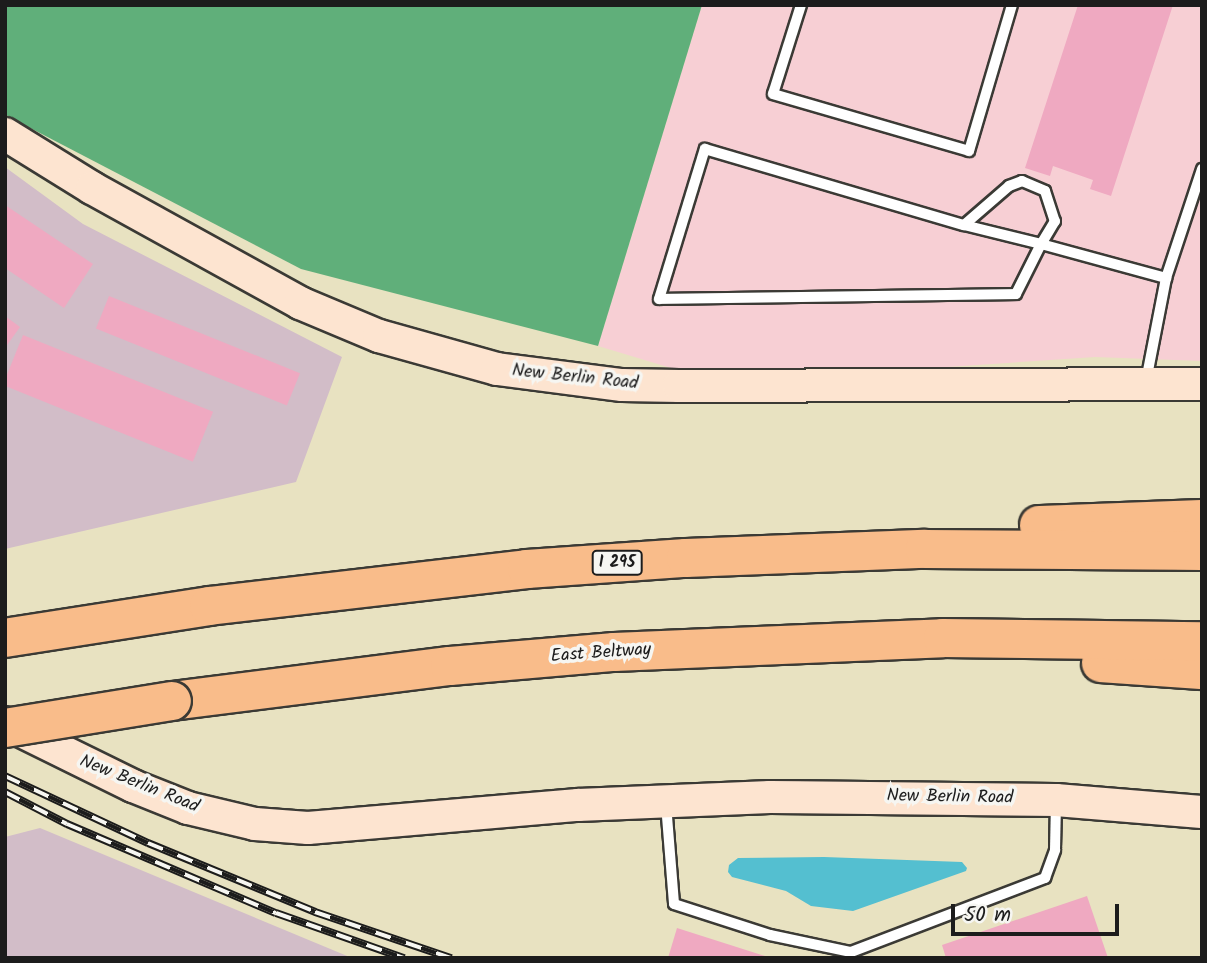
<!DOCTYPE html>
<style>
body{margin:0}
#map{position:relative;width:1207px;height:963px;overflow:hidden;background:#e8e2c1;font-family:Kalam,sans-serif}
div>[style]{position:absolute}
.built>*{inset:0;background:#f7cfd4}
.industrial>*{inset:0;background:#d2bdc8}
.forest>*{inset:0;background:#60af7a}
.water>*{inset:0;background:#54bfd0}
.building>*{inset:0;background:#efa9c1;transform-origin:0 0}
.roads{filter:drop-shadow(2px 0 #3b3a35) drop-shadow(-2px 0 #3b3a35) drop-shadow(0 2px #3b3a35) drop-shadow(0 -2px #3b3a35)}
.lane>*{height:10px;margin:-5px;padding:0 5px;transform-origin:5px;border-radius:5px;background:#fff}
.secondary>*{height:32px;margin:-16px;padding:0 16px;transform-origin:16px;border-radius:16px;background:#fde4d0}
.highway>*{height:38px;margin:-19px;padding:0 19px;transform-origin:19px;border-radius:19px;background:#f9bc8a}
.rail>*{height:8px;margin-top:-4px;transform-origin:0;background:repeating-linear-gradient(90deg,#f6f6f2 0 16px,#1c1c1c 0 32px);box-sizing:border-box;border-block:2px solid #1c1c1c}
.bridges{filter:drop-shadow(2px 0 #3b3a35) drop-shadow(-2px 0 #3b3a35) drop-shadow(0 2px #3b3a35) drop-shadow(0 -2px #3b3a35)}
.highway-bridge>*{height:38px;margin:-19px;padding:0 19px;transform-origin:19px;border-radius:19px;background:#f9bc8a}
span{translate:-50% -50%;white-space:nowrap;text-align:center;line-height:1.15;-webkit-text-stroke:7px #f6f6f2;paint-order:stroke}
.shield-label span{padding:2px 5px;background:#f6f6f2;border:2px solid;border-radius:5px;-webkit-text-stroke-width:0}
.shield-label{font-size:16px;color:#1c1c1c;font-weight:700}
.street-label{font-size:18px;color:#1c1c1c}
.frame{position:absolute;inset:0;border:7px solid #1c1c1c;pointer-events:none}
.scale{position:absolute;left:951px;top:904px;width:168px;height:32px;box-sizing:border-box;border:4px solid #1c1c1c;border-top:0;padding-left:9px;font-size:21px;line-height:24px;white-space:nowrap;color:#1c1c1c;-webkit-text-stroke:5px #f6f6f2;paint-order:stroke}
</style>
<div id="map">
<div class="built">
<div style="clip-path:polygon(702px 5px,1202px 5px,1202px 361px,1095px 357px,918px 369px,681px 371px,598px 346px)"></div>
</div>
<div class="industrial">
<div style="clip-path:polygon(5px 167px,83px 224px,342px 357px,296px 482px,5px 549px)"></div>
<div style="clip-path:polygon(40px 828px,352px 958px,5px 958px,5px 837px)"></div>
</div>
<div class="forest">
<div style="clip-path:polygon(5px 5px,702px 5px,598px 346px,301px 269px,11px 118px,5px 114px)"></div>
</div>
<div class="water">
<div style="clip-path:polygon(824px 857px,962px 862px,967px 868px,966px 871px,853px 911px,811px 906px,786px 891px,732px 877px,728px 872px,729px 865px,738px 858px)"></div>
</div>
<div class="building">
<div style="clip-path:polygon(1078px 5px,1173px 5px,1111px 196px,1090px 189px,1093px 180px,1053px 166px,1050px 176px,1025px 168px)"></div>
<div style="clip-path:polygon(5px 205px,93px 264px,64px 308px,5px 268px)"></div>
<div style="left:109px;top:296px;width:206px;height:35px;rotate:22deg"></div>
<div style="clip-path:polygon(5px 316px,20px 327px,5px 348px)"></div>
<div style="left:23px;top:335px;width:205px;height:54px;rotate:22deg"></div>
<div style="clip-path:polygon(1087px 896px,1108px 958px,946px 958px,942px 945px)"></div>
<div style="clip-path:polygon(677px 928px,768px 957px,768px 958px,668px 958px)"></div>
</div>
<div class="roads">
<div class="lane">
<div style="left:801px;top:5px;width:93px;rotate:107.5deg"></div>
<div style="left:773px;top:94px;width:204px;rotate:16.2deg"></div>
<div style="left:969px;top:151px;width:152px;rotate:-73.6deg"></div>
<div style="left:705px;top:149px;width:270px;rotate:16.4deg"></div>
<div style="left:964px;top:225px;width:79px;rotate:13.9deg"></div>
<div style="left:1041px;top:244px;width:56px;rotate:116.6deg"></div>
<div style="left:1016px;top:294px;width:357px;rotate:179.2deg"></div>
<div style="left:659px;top:299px;width:157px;rotate:-73deg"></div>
<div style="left:964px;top:225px;width:60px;rotate:-40.9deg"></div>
<div style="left:1009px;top:186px;width:14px;rotate:-21deg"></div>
<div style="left:1022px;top:181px;width:25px;rotate:23deg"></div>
<div style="left:1045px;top:191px;width:32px;rotate:72deg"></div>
<div style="left:1055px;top:221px;width:27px;rotate:121deg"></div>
<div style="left:1041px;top:244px;width:130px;rotate:15.2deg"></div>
<div style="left:1146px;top:381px;width:105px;rotate:-79deg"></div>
<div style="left:1166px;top:278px;width:115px;rotate:-71.7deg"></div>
<div style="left:666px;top:804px;width:100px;rotate:85.4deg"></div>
<div style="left:674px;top:904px;width:101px;rotate:17.9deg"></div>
<div style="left:770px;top:935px;width:83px;rotate:11.9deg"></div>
<div style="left:851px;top:952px;width:208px;rotate:-20.9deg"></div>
<div style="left:1045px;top:878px;width:30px;rotate:-70deg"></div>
<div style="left:1055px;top:850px;width:47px;rotate:-88.8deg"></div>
</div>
<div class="secondary">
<div style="left:5px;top:134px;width:102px;rotate:31.8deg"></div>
<div style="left:92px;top:188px;width:238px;rotate:28.9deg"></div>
<div style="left:300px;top:303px;width:86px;rotate:22.7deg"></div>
<div style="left:379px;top:336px;width:123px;rotate:15.6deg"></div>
<div style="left:497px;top:369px;width:126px;rotate:7.3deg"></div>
<div style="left:622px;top:385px;width:57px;rotate:1deg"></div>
<div style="left:679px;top:386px;width:523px;rotate:-0.22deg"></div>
<div style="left:5px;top:723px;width:143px;rotate:26.2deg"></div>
<div style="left:133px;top:786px;width:59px;rotate:21.8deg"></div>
<div style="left:188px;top:808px;width:69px;rotate:13.4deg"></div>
<div style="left:255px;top:824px;width:53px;rotate:4.3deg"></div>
<div style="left:308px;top:828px;width:271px;rotate:-4.9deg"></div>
<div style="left:578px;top:805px;width:192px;rotate:-2.4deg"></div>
<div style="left:770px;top:797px;width:286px;rotate:0.6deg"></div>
<div style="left:1056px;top:800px;width:146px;rotate:4.7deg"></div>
</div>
<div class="highway">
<div style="left:1039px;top:525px;width:163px;rotate:-2.1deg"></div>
<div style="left:5px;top:638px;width:206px;rotate:-8.9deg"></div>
<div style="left:209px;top:606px;width:320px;rotate:-6.6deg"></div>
<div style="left:527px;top:569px;width:159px;rotate:-4deg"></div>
<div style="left:686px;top:558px;width:239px;rotate:-2.2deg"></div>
<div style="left:925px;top:549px;width:277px;rotate:0.4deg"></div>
<div style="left:1101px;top:663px;width:101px;rotate:4deg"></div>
<div style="left:172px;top:701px;width:280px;rotate:-7.2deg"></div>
<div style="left:450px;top:666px;width:165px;rotate:-4.9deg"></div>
<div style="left:614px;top:652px;width:329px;rotate:-2.4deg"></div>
<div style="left:943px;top:638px;width:259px;rotate:0.7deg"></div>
</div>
</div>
<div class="rail">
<div style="left:5px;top:776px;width:158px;rotate:25.1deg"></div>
<div style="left:148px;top:843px;width:181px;rotate:22.4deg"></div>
<div style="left:315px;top:912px;width:144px;rotate:18.7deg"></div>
<div style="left:5px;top:792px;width:70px;rotate:27.3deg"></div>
<div style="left:67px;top:824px;width:227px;rotate:23.1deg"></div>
<div style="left:276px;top:913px;width:136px;rotate:19.4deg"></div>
</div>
<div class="bridges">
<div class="highway-bridge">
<div style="left:5px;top:728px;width:169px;rotate:-9.2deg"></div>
</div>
</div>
<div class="shield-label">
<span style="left:617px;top:563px">I 295</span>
</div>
<div class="street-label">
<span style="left:575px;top:378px;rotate:6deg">New Berlin Road</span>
<span style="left:601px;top:654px;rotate:-4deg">East Beltway</span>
<span style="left:139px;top:785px;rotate:22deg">New Berlin Road</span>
<span style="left:950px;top:798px;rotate:1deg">New Berlin Road</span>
</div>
<div class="frame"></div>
<div class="scale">50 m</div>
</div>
